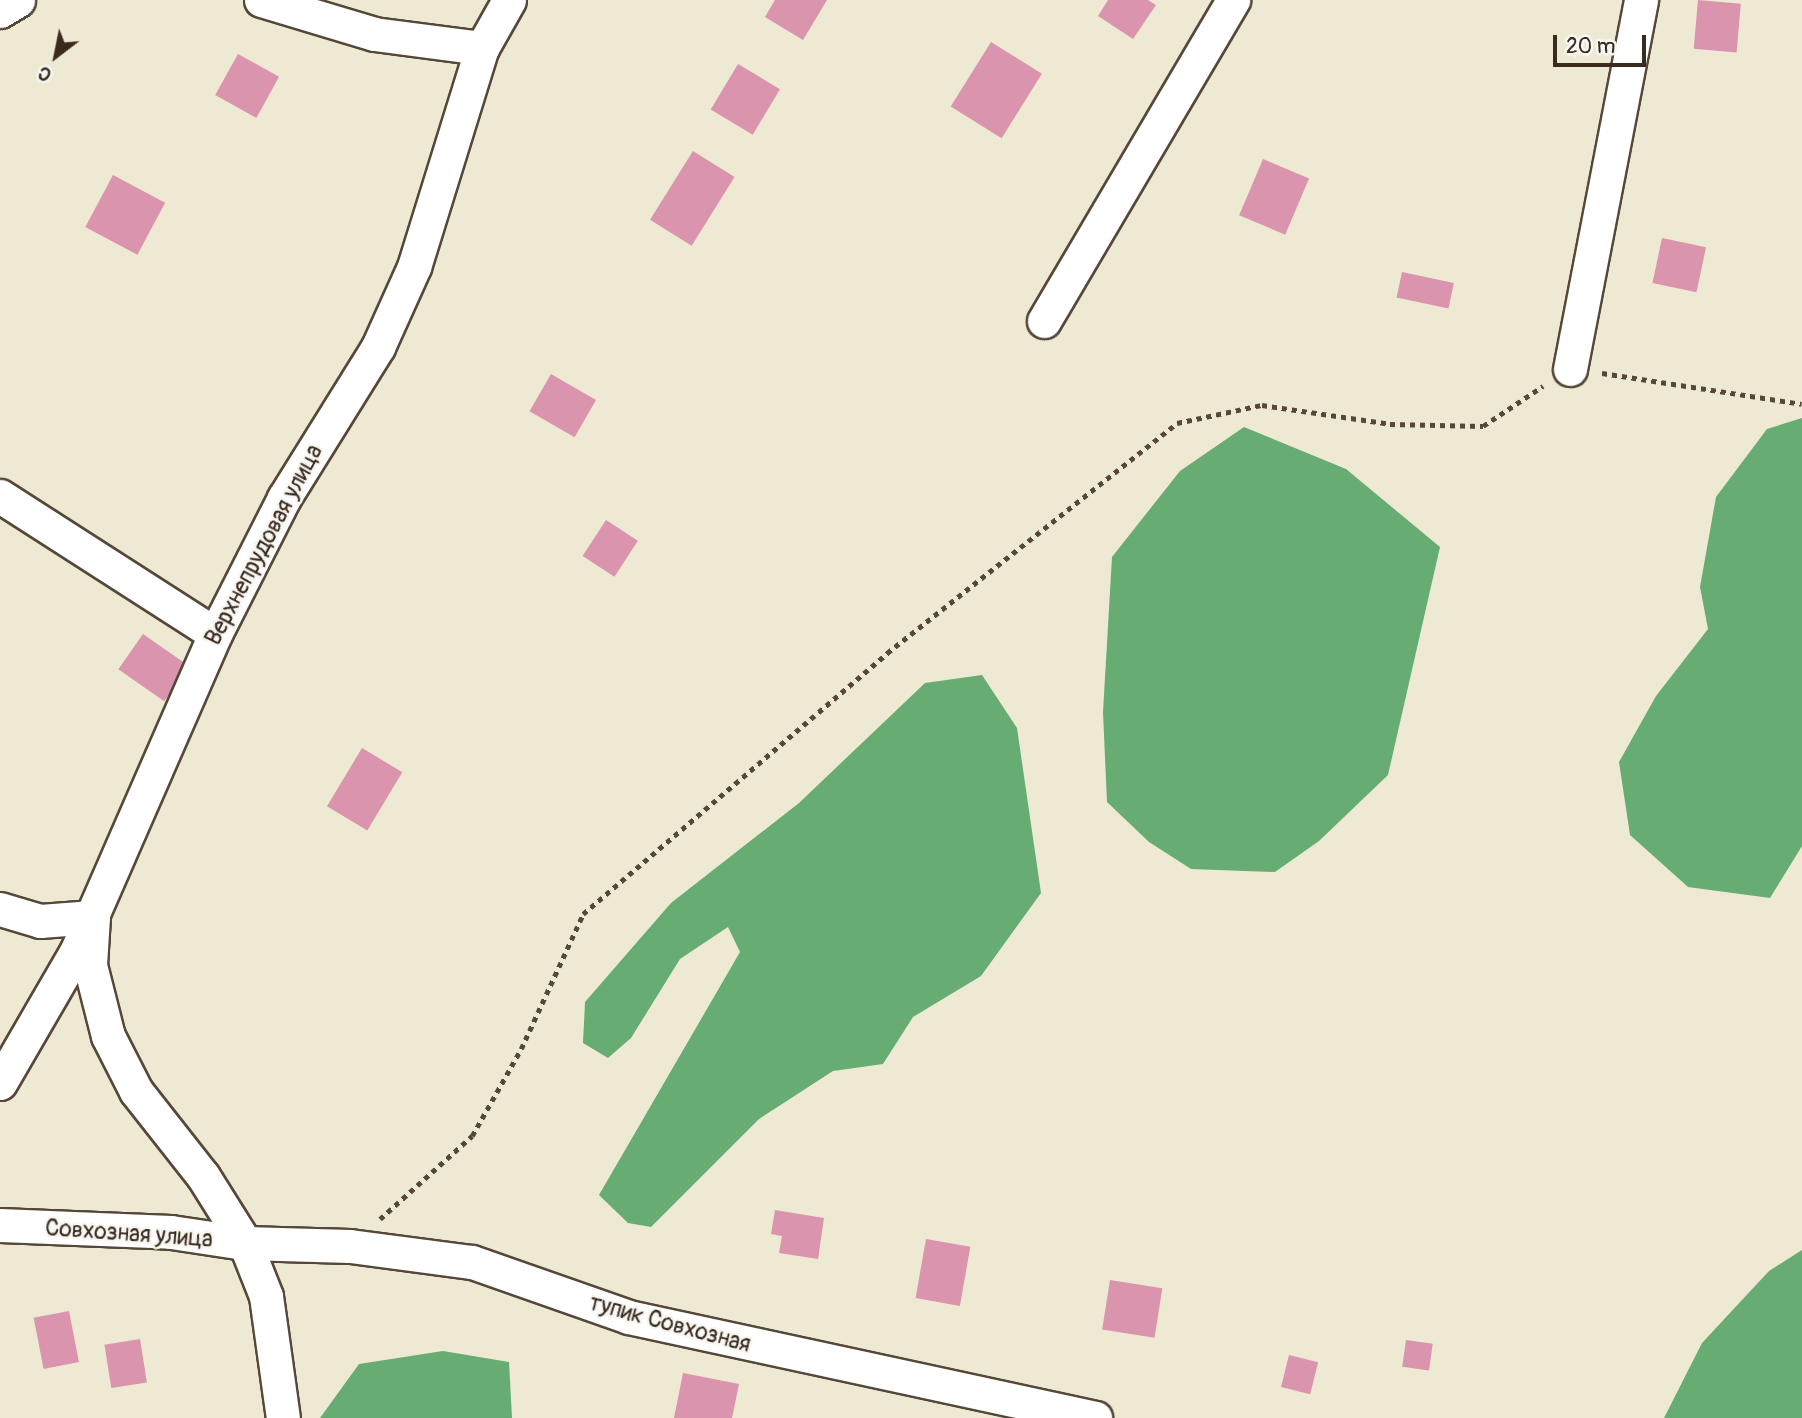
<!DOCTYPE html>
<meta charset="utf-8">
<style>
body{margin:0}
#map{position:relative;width:1802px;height:1418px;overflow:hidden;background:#eee9d3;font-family:Pangolin,sans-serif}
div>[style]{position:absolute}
.forest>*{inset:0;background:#67ac72}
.building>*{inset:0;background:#da94ad;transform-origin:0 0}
.path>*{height:4.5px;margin-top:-2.25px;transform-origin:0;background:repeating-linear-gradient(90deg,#564739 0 5px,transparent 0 10px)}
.roads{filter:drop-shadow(2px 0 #564739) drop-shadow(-2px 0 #564739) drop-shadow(0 2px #564739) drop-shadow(0 -2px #564739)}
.minor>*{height:33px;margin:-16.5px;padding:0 16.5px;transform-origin:16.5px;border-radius:16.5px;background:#fff}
span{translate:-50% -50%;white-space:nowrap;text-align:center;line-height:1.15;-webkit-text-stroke:5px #f6f6f2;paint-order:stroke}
.street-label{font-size:23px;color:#3b2a1e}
.north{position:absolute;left:21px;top:21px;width:70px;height:70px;-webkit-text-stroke:5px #f6f6f2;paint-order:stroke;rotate:212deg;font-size:19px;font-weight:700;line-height:28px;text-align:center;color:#3b2a1e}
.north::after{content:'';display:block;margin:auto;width:24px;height:32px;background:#3b2a1e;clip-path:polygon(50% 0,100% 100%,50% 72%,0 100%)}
.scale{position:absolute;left:1553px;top:35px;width:93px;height:32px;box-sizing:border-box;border:4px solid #3b2a1e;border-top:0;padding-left:9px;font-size:21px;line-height:24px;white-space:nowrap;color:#3b2a1e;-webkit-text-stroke:5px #f6f6f2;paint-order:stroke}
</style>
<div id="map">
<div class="forest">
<div style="clip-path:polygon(1802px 418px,1802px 846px,1770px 898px,1688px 887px,1630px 835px,1619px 762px,1656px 696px,1708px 629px,1700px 587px,1716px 497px,1767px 429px)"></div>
<div style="clip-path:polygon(1244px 427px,1346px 469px,1440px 547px,1388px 775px,1319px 841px,1275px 872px,1191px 869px,1149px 842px,1107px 802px,1103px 712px,1112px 557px,1180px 471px)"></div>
<div style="clip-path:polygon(982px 675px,1017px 728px,1041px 893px,981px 976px,913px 1017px,883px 1064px,833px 1071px,759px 1119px,651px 1227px,628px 1223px,599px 1195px,740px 952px,728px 927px,680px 959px,631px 1038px,608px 1058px,583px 1043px,585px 1002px,671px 903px,799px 803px,925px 683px)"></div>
<div style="clip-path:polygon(1802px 1250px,1802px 1418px,1664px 1418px,1702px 1343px,1769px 1271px)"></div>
<div style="clip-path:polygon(443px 1351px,509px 1362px,512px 1418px,320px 1418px,359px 1364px)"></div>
</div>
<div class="building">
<div style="clip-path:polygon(775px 0,827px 0,803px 40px,765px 17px)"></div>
<div style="clip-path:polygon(1108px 0,1148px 0,1156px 5px,1133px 39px,1098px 16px)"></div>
<div style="left:1698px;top:0;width:43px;height:49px;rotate:5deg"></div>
<div style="left:991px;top:42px;width:60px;height:76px;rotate:32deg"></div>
<div style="left:238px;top:54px;width:47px;height:47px;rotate:29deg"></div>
<div style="left:738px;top:64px;width:49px;height:53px;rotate:31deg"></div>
<div style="left:693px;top:151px;width:49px;height:81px;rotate:32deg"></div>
<div style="left:1263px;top:159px;width:50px;height:61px;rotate:23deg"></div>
<div style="left:113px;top:175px;width:59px;height:59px;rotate:28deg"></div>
<div style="left:1662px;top:238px;width:45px;height:46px;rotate:12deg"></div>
<div style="left:1402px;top:272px;width:53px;height:26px;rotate:12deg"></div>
<div style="left:551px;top:374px;width:52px;height:43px;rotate:30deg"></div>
<div style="left:606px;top:520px;width:38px;height:43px;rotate:33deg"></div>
<div style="left:143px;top:634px;width:56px;height:43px;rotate:35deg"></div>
<div style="left:362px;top:748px;width:47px;height:68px;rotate:31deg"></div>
<div style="clip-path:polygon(775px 1210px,824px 1218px,818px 1259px,779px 1253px,782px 1236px,771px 1234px)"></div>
<div style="left:926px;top:1239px;width:45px;height:60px;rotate:10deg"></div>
<div style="left:1110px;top:1280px;width:53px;height:50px;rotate:9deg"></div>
<div style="left:69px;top:1311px;width:52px;height:36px;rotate:79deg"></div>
<div style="left:140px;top:1339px;width:44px;height:36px;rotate:81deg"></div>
<div style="left:1406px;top:1340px;width:27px;height:27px;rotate:8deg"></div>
<div style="left:1289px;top:1355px;width:30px;height:33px;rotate:14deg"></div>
<div style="clip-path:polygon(683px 1373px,739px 1384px,732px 1418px,674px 1418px)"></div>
</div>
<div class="path">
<div style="left:1602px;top:373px;width:202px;rotate:8.8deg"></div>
<div style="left:380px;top:1219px;width:124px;rotate:-42.1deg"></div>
<div style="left:472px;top:1136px;width:100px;rotate:-60.6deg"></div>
<div style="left:521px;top:1049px;width:149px;rotate:-65.3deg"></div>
<div style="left:583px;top:914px;width:401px;rotate:-40.6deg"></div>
<div style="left:887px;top:653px;width:370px;rotate:-38.4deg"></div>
<div style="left:1177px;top:423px;width:87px;rotate:-12deg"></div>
<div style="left:1262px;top:405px;width:129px;rotate:8.4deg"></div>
<div style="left:1390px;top:424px;width:93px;rotate:1.2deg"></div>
<div style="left:1483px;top:426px;width:72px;rotate:-33.7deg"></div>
</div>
<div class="roads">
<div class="minor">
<div style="left:261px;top:0;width:118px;rotate:16.7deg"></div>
<div style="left:374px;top:34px;width:109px;rotate:7.4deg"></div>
<div style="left:0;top:11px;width:21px;rotate:-31deg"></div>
<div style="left:1044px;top:321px;width:373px;rotate:-59.5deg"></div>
<div style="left:1570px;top:369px;width:376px;rotate:-79.1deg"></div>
<div style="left:0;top:496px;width:255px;rotate:32.7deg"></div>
<div style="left:0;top:909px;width:42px;rotate:16.7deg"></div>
<div style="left:40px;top:921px;width:53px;rotate:-4.3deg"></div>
<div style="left:93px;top:917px;width:48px;rotate:93.6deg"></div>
<div style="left:90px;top:965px;width:73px;rotate:75.8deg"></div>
<div style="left:108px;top:1036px;width:62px;rotate:63deg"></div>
<div style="left:136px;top:1091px;width:108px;rotate:51.8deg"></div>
<div style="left:203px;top:1176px;width:79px;rotate:57.9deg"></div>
<div style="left:245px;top:1243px;width:105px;rotate:1.6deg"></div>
<div style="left:350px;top:1246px;width:123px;rotate:7.5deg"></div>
<div style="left:472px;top:1262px;width:166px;rotate:19.3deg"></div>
<div style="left:629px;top:1317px;width:477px;rotate:12.2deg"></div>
<div style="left:0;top:1083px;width:154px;rotate:-59.9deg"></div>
<div style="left:77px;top:950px;width:345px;rotate:-66.4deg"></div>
<div style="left:215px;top:634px;width:153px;rotate:-63.1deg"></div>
<div style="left:284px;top:498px;width:178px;rotate:-58.1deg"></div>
<div style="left:378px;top:347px;width:88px;rotate:-65.8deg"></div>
<div style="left:414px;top:267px;width:229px;rotate:-72.8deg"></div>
<div style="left:482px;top:48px;width:55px;rotate:-60.6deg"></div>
<div style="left:0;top:1225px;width:171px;rotate:2.3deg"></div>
<div style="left:171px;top:1232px;width:75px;rotate:8.5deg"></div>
<div style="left:245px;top:1243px;width:57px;rotate:68.4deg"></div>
<div style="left:266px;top:1296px;width:123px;rotate:82.1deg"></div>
</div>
</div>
<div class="street-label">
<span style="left:264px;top:545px;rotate:-62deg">Верхнепрудовая улица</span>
<span style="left:129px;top:1234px;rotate:4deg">Совхозная улица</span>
<span style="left:670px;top:1324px;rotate:15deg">тупик Совхозная</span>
</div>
<div class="north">С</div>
<div class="scale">20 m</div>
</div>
